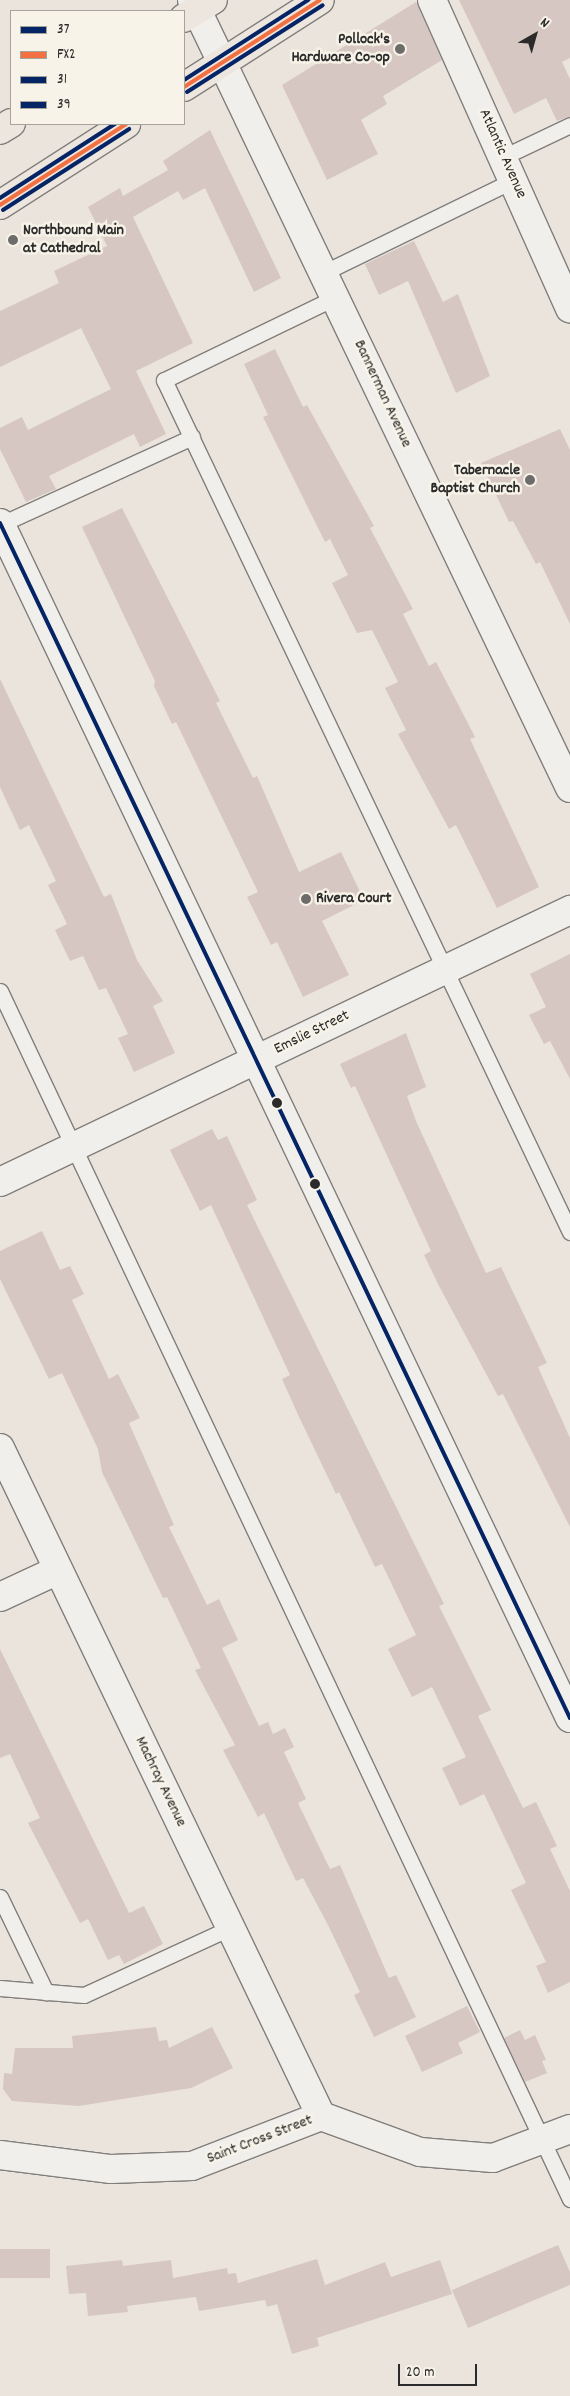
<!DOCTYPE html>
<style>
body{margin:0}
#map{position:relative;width:570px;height:2396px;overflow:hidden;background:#ebe4dd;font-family:Dekko,sans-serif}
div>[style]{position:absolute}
.building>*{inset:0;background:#d6c7c2;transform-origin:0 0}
.roads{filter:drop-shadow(1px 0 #817e7b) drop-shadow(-1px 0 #817e7b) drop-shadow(0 1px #817e7b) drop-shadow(0 -1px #817e7b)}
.service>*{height:15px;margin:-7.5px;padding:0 7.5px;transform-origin:7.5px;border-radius:7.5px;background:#f1efeb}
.minor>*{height:28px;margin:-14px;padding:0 14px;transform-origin:14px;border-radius:14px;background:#f1efeb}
.primary>*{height:28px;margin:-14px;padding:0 14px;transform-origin:14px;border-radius:14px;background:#ece6de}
.bus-1>*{height:4px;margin:-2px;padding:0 2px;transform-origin:2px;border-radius:2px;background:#052465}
.bus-2>*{height:4px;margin:-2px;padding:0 2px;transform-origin:2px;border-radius:2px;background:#f37043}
.bus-3>*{height:4px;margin:-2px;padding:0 2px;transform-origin:2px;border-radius:2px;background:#052465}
.bus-4>*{height:4px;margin:-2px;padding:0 2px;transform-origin:2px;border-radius:2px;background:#052465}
.dots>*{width:14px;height:14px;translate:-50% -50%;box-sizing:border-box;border:2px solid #f7f3e8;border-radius:50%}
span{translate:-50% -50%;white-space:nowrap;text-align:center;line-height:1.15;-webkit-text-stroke:5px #f7f3e8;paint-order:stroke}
.poi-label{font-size:16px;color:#2b2b2b;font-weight:700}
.right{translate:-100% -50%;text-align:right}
.left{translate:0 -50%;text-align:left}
.street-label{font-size:16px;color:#2b2b2b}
.legend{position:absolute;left:10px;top:10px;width:175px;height:115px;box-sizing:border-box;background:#f7f3e8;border:1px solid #a5a39c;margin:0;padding:6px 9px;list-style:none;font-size:15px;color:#2b2b2b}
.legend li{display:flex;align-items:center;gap:10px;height:25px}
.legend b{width:25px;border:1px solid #a5a39c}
.north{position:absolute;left:510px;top:10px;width:50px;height:50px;-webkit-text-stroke:4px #f7f3e8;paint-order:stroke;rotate:38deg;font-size:14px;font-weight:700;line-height:20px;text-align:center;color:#2b2b2b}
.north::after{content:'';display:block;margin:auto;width:18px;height:22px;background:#2b2b2b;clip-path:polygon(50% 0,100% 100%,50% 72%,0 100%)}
.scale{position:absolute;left:398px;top:2364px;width:79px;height:22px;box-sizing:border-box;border:2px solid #2b2b2b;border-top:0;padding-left:6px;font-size:15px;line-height:18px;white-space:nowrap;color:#2b2b2b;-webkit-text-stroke:4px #f7f3e8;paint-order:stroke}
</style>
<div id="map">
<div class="building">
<div style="clip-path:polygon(459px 0,570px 0,570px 58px,562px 62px,570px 79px,570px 116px,557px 121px,546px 98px,514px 114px)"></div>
<div style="clip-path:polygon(416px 2px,442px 60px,383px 96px,387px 104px,361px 120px,378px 154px,327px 180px,282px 85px)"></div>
<div style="clip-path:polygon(210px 130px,281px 278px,254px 292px,205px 188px,183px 200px,178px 191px,133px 217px,193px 343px,136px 371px,166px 434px,140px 447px,134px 434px,49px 476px,56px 489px,26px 502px,0 449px,0 428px,22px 417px,28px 430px,111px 389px,81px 328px,0 367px,0 311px,59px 283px,54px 271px,107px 246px,88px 207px,120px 188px,123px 196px,168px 170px,163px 161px)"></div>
<div style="clip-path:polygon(414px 241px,443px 302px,458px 294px,490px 376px,456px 393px,408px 281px,379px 295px,365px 264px)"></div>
<div style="clip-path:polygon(275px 349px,303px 407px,307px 405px,374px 526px,370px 528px,413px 609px,403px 614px,429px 666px,436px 662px,458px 704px,475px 737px,470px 739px,539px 887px,497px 908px,456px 825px,449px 829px,398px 734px,406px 730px,385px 688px,398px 682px,372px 630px,357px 633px,332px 583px,348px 575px,330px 539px,325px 542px,263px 417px,268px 415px,244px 364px)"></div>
<div style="clip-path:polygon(560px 429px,570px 450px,570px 624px,540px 562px,536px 564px,513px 521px,509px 522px,481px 463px)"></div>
<div style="clip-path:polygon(122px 508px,220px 701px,216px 703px,253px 778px,257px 776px,299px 872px,341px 852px,364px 900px,322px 921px,349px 975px,303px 997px,277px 942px,271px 945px,247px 897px,258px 892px,176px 722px,172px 724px,154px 686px,155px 681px,82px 527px)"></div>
<div style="clip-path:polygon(0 679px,104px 897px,111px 894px,137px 960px,163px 1001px,153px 1006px,175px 1053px,134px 1072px,118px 1038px,128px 1034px,106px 988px,99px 990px,83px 956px,70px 961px,55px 930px,67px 924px,48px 885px,56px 881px,29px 825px,20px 830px,0 787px)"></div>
<div style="clip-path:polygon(570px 954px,570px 1079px,550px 1041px,544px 1044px,529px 1015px,546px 1007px,530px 974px)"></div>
<div style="clip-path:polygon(406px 1033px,426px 1087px,407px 1096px,416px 1121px,486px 1273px,501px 1267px,547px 1363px,538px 1367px,570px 1438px,570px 1527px,503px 1394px,498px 1396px,439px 1286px,424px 1255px,431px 1251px,355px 1086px,351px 1088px,340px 1064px)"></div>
<div style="clip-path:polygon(212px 1129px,218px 1140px,227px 1136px,257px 1200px,247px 1205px,444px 1604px,439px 1606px,491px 1710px,478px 1716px,523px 1808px,536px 1802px,557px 1846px,550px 1849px,570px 1891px,570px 1982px,548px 1993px,536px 1966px,546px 1962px,511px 1890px,526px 1883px,484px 1794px,460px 1806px,442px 1768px,466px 1757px,432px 1687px,412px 1697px,388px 1649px,416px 1635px,382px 1564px,375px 1567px,339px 1492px,336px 1494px,300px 1419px,282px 1379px,290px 1375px,211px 1205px,200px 1211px,170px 1150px)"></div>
<div style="clip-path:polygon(42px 1231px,60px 1270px,70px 1266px,84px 1294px,72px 1300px,109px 1379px,118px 1374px,140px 1418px,129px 1423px,174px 1525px,169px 1527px,207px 1605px,219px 1599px,238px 1640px,222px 1648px,259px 1726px,268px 1722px,273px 1734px,285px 1728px,294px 1747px,284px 1752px,306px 1799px,298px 1803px,330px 1869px,340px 1865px,389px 1978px,396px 1975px,416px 2017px,374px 2037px,354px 1995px,360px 1992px,328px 1925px,303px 1878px,296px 1881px,264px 1813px,258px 1817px,223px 1750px,235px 1745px,195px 1670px,201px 1668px,167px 1597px,163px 1598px,102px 1472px,98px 1449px,62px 1373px,49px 1379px,0 1279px,0 1251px)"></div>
<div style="clip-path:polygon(0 1649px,129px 1913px,144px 1906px,163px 1944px,124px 1964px,119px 1955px,108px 1960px,88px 1919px,80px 1923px,28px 1823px,40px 1818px,10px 1754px,0 1758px)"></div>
<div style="clip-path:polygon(467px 2006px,480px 2032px,458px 2043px,463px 2053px,422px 2072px,405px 2036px)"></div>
<div style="clip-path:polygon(156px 2027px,159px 2041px,167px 2040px,169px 2048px,212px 2027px,233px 2068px,191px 2088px,79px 2106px,12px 2101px,3px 2089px,4px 2073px,12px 2074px,15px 2048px,73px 2048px,72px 2036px)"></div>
<div style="clip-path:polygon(520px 2030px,525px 2040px,535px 2035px,546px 2060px,542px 2061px,547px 2073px,525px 2082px,504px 2038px)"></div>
<div style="clip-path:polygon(558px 2245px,570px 2272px,570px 2285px,468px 2328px,452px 2290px)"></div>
<div style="left:0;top:2249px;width:50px;height:29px"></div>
<div style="clip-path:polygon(317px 2259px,325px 2285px,385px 2262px,391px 2277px,440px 2260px,452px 2294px,317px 2338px,319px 2346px,292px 2354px,277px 2304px,267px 2307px,265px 2300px,199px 2311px,196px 2297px,127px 2306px,128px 2312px,88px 2316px,86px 2293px,69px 2294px,66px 2266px,122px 2260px,123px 2266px,171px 2260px,173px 2278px,227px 2268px,228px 2274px,236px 2273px,238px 2283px)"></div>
</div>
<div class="roads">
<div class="service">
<div style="left:503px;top:157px;width:74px;rotate:-25.5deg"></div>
<div style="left:325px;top:272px;width:210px;rotate:-26deg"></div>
<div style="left:336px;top:297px;width:191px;rotate:154.2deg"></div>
<div style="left:164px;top:380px;width:944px;rotate:64.52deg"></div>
<div style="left:1px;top:524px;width:210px;rotate:-24.5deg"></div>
<div style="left:0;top:991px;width:1336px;rotate:64.74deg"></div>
<div style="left:0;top:1897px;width:106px;rotate:64.2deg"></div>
<div style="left:0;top:1988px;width:84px;rotate:4.8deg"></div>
<div style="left:84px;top:1995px;width:161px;rotate:-24.7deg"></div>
</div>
<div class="minor">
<div style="left:192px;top:0;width:874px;rotate:64.37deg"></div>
<div style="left:432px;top:0;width:338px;rotate:65.9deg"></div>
<div style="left:0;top:523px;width:1324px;rotate:64.5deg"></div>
<div style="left:0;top:1182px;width:632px;rotate:-25.51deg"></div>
<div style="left:0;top:1448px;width:741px;rotate:64.33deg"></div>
<div style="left:0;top:1597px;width:64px;rotate:-25deg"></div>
<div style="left:0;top:2155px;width:112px;rotate:7.2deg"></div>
<div style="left:111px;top:2169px;width:81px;rotate:-2.1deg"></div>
<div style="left:192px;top:2166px;width:138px;rotate:-21.2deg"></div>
<div style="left:321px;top:2116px;width:105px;rotate:20deg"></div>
<div style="left:420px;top:2152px;width:73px;rotate:4.7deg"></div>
<div style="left:493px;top:2158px;width:82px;rotate:-20.6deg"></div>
</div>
<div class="primary">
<div style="left:184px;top:18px;width:34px;rotate:-32deg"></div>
<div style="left:184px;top:87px;width:161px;rotate:-32.6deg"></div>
<div style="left:0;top:130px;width:13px;rotate:-32deg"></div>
<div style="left:0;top:205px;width:150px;rotate:-32.7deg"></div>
</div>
</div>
<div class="bus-1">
<div style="left:0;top:523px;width:1324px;rotate:64.5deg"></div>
</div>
<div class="bus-2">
<div style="left:184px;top:87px;width:161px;rotate:-32.6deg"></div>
<div style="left:0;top:205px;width:150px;rotate:-32.7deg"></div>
</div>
<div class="bus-3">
<div style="left:187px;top:92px;width:161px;rotate:-32.6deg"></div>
<div style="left:3px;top:210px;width:150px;rotate:-32.7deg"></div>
</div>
<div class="bus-4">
<div style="left:184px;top:80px;width:148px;rotate:-32.8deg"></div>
<div style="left:0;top:198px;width:137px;rotate:-32.8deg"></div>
</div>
<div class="dots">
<div style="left:400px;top:49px;background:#6e6c69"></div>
<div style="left:13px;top:240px;background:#6e6c69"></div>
<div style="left:530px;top:480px;background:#6e6c69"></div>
<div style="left:306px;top:899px;background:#6e6c69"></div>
<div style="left:277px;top:1103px;background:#2b2b2b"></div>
<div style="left:315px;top:1184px;background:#2b2b2b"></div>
</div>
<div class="poi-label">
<span class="right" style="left:390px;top:49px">Pollock's<br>Hardware Co-op</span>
<span class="left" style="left:23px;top:240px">Northbound Main<br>at Cathedral</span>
<span class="right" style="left:520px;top:480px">Tabernacle<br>Baptist Church</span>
<span class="left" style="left:316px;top:899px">Rivera Court</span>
</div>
<div class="street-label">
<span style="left:502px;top:154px;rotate:66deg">Atlantic Avenue</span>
<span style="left:382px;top:394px;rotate:65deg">Bannerman Avenue</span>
<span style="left:312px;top:1033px;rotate:-26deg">Emslie Street</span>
<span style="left:160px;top:1782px;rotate:64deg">Machray Avenue</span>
<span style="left:260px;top:2140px;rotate:-21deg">Saint Cross Street</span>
</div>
<ul class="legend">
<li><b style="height:6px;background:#052465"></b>37</li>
<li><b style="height:6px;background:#f37043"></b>FX2</li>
<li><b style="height:6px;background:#052465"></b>31</li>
<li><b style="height:6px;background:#052465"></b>39</li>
</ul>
<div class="north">N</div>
<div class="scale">20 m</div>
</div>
